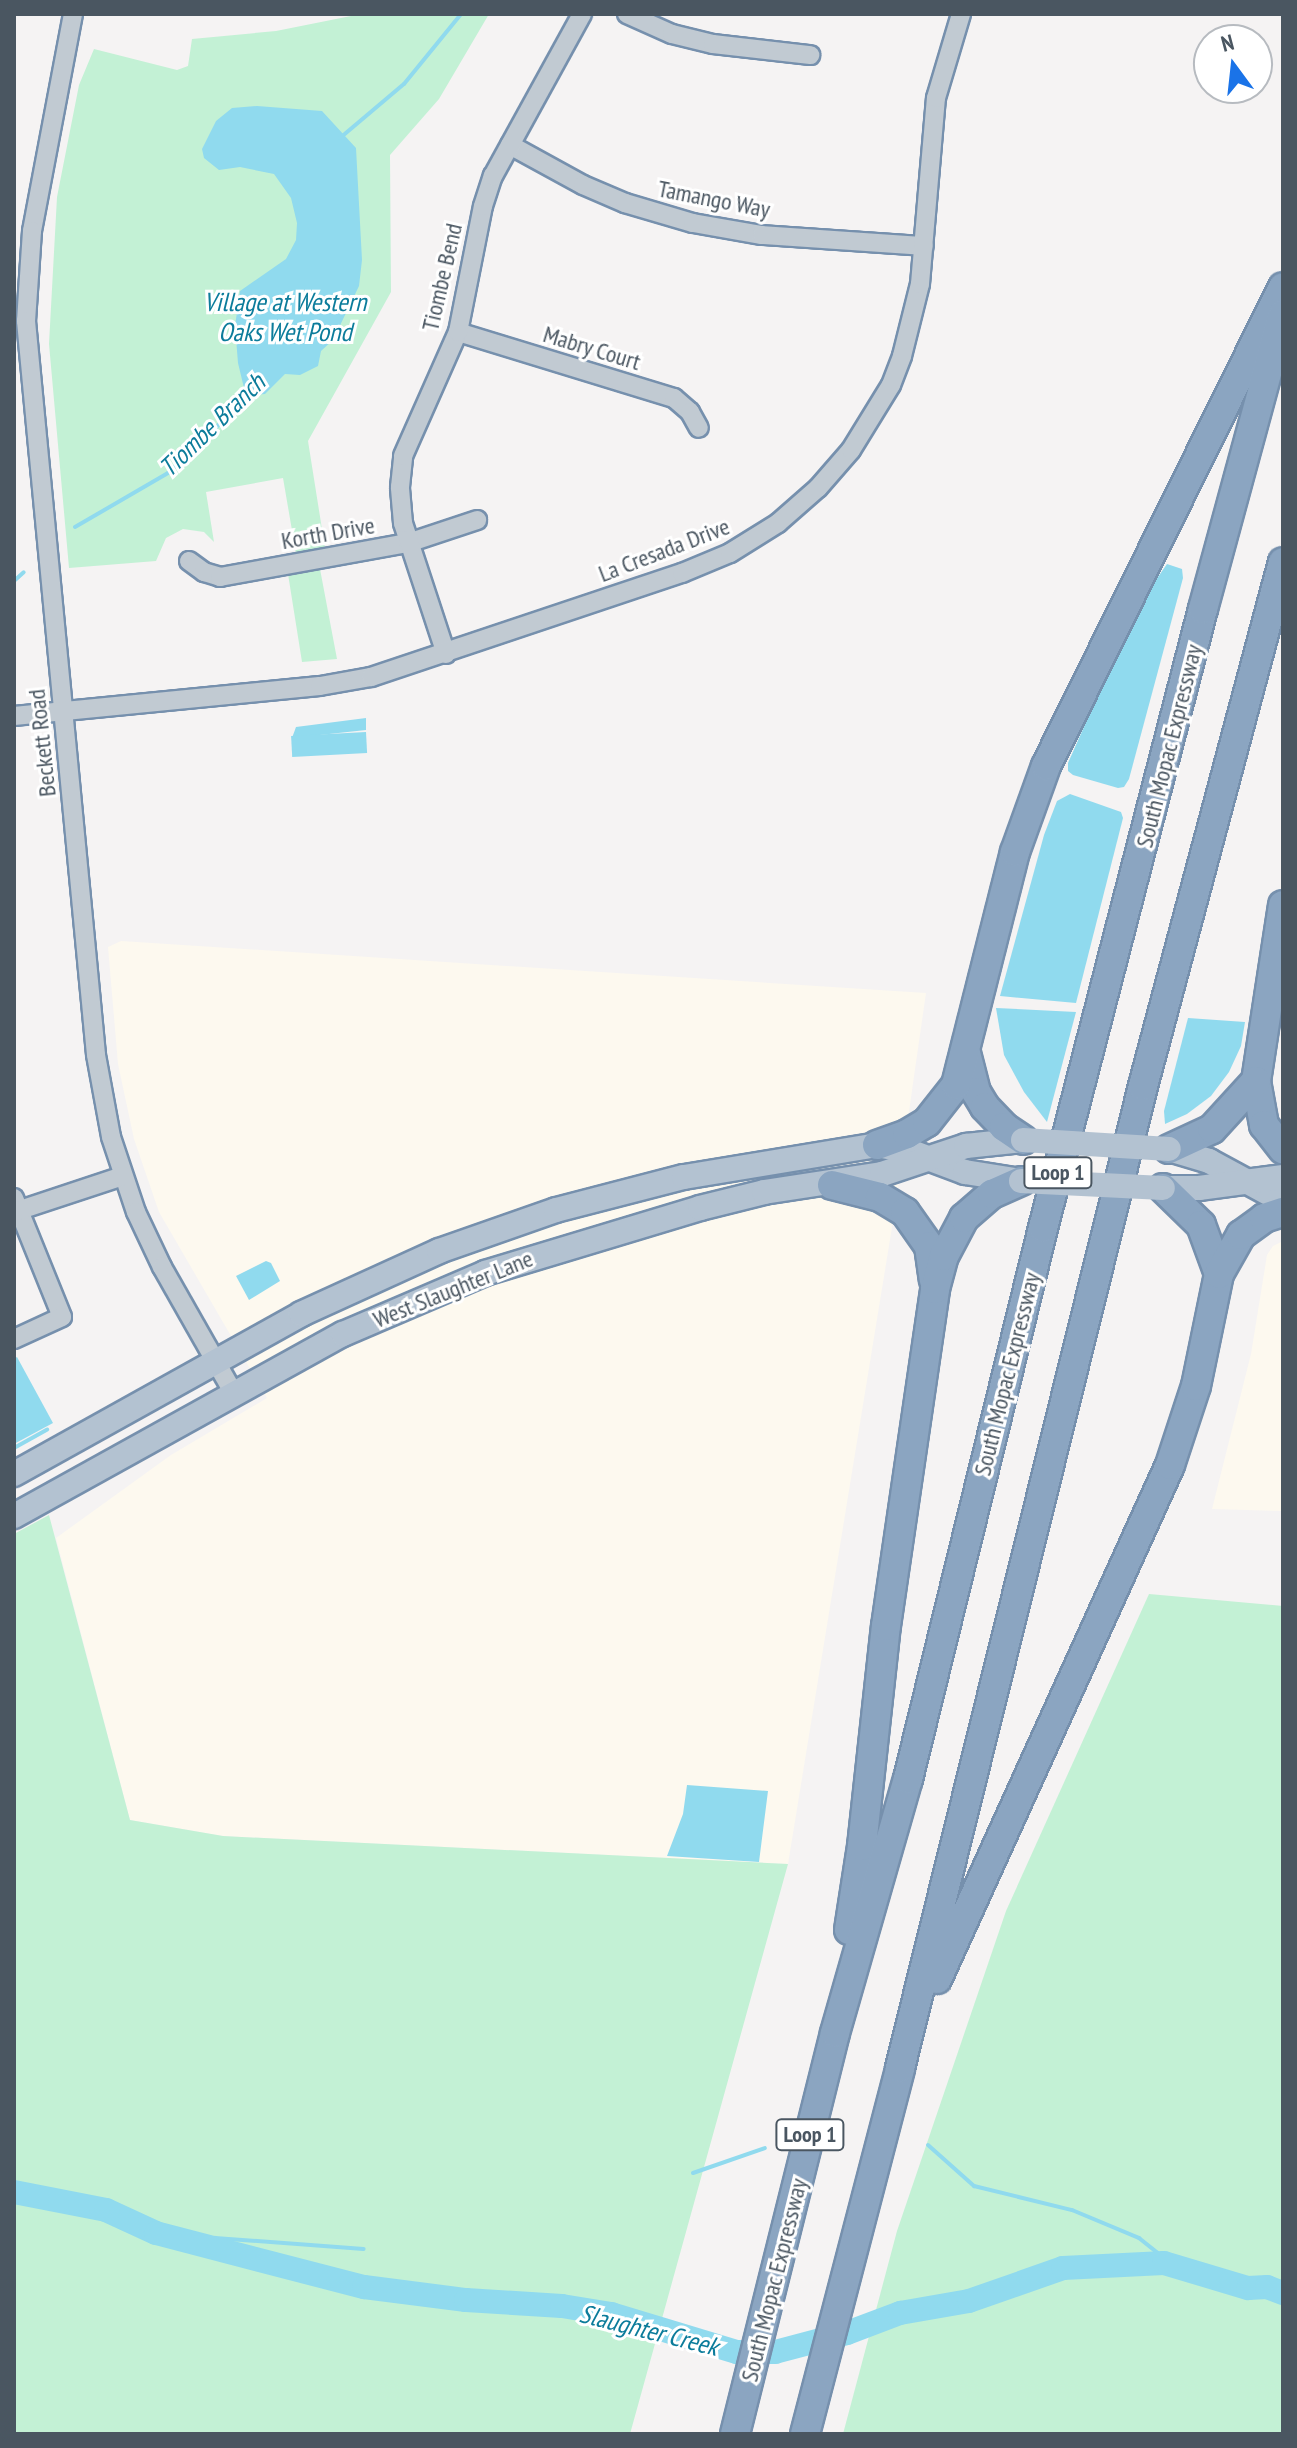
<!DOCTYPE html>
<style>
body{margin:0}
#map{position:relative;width:1297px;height:2448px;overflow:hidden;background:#f5f3f3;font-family:"PT Sans Narrow",sans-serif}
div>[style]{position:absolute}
.commercial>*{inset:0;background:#fdf9ef}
.green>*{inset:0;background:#c3f1d5}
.water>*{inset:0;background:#90daee;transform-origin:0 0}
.stream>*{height:4px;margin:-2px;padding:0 2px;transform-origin:2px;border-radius:2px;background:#90daee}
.river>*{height:24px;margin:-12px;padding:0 12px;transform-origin:12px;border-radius:12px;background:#90daee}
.roads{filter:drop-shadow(2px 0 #7690ad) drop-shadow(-2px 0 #7690ad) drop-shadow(0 2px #7690ad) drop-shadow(0 -2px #7690ad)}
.minor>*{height:18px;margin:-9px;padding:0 9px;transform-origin:9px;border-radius:9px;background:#c1cad2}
.major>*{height:24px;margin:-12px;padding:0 12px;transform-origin:12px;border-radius:12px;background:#b3c2d1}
.highway>*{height:28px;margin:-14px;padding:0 14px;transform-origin:14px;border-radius:14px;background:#8ba5c1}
.major-bridge>*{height:24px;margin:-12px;padding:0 12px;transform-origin:12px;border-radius:12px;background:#b3c2d1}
span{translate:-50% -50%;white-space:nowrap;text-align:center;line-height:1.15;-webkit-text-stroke:6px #fff;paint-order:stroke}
.shield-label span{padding:2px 6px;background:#fff;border:2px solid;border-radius:6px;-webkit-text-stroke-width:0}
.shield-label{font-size:22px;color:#4a5661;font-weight:700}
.street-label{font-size:24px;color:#4a5661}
.water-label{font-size:26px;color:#0c7c9b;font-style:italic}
.frame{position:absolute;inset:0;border:16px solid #4a5661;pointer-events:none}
.north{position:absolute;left:1193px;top:24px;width:80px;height:80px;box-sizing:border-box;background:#fff;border:2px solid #b7bbc0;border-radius:50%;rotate:345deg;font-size:22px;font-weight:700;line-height:32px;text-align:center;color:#4a5661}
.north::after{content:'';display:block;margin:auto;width:28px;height:36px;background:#1a73e8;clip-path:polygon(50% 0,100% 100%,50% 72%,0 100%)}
</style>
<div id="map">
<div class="commercial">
<div style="clip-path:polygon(121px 941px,926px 993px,895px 1209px,788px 1864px,223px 1836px,130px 1820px,56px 1538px,171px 1455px,267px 1398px,159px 1212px,134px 1139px,118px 1064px,108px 947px)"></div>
<div style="clip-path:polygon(1283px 1241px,1283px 1511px,1212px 1509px,1251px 1354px,1267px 1255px,1273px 1246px)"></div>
</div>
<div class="green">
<div style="clip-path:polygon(361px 14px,489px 14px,439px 99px,390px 155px,391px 292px,308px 441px,328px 567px,320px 569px,337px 659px,302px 662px,288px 574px,299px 571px,283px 478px,206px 492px,214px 542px,204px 532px,183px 529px,166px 538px,156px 561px,69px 568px,49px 344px,57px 197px,79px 85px,94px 49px,177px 70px,188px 66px,192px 39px,276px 31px)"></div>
<div style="clip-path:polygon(49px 1515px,130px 1820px,223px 1836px,788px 1864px,630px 2434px,14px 2434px,14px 1534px)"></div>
<div style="clip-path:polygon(1149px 1594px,1283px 1606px,1283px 2434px,843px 2434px,897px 2231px,1006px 1911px)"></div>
</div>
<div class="water">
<div style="clip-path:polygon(257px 106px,322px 111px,356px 148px,362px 260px,359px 286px,333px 340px,321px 351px,318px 366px,300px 375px,285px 374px,265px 394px,254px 395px,244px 388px,238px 363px,235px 326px,240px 291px,286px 259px,296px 240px,297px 223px,291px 198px,274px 174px,240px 167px,219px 170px,204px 158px,202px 149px,216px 121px,232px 108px)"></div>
<div style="clip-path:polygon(1167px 564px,1182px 569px,1183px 578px,1129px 779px,1124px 787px,1118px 788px,1073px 775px,1068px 771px,1068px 763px,1091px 711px,1151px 587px)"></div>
<div style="clip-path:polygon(366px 718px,366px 730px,292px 738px,296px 727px)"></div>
<div style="left:366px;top:732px;width:21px;height:75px;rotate:87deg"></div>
<div style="clip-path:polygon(1070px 794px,1121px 812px,1123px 818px,1076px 1003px,1000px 996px,1044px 835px,1057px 801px)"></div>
<div style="clip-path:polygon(996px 1008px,1076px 1012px,1047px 1122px,1024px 1092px,1004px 1055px)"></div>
<div style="clip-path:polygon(1188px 1018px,1245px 1022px,1241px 1046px,1229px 1072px,1211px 1096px,1187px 1114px,1165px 1124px,1164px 1111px)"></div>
<div style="clip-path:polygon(266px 1261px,271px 1263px,280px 1281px,249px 1300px,236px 1276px)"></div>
<div style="clip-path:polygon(17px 1357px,53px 1423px,14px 1444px,14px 1359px)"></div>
<div style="clip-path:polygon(687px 1785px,768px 1791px,759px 1862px,667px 1856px,683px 1814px)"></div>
</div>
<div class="stream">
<div style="left:340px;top:138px;width:84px;rotate:-40.2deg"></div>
<div style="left:404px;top:84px;width:90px;rotate:-50.8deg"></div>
<div style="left:75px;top:527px;width:108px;rotate:-30.1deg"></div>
<div style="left:168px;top:473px;width:119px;rotate:-43.6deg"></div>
<div style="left:14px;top:581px;width:13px;rotate:-42deg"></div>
<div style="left:14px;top:1448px;width:38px;rotate:-29deg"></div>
<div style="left:928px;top:2145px;width:62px;rotate:41.7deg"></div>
<div style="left:974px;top:2186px;width:101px;rotate:13.8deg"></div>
<div style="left:1072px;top:2210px;width:73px;rotate:22.7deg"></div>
<div style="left:1139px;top:2238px;width:45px;rotate:38.7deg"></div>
<div style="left:693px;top:2173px;width:76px;rotate:-19.1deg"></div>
<div style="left:209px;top:2247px;width:11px;rotate:-56deg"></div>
<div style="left:215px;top:2238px;width:149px;rotate:4.2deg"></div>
</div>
<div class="river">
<div style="left:14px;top:2192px;width:94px;rotate:11.1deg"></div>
<div style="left:106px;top:2210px;width:55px;rotate:24.7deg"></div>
<div style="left:156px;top:2233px;width:215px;rotate:14.6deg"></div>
<div style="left:364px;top:2287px;width:103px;rotate:7.3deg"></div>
<div style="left:466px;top:2300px;width:96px;rotate:3.6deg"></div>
<div style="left:562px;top:2306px;width:50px;rotate:9.3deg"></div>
<div style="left:611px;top:2314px;width:132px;rotate:16.8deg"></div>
<div style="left:737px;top:2352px;width:38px"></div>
<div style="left:775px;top:2352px;width:74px;rotate:-14.8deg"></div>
<div style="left:847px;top:2333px;width:57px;rotate:-20.7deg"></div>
<div style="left:900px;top:2313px;width:70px;rotate:-9.9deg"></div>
<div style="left:969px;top:2301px;width:100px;rotate:-19.3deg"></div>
<div style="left:1063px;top:2268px;width:101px;rotate:-2.8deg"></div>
<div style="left:1164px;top:2263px;width:88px;rotate:16.6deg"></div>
<div style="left:1248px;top:2288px;width:19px;rotate:-3deg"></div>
<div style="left:1267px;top:2287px;width:17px;rotate:21deg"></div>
</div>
<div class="roads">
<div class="minor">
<div style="left:73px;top:14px;width:221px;rotate:100.7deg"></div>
<div style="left:32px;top:231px;width:90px;rotate:93.8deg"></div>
<div style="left:26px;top:321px;width:737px;rotate:84.55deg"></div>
<div style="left:96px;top:1055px;width:83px;rotate:79.6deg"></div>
<div style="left:111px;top:1137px;width:79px;rotate:71.6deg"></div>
<div style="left:136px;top:1212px;width:61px;rotate:64.7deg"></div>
<div style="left:162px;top:1267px;width:146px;rotate:60.4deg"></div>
<div style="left:627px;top:14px;width:49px;rotate:24deg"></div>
<div style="left:672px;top:34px;width:42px;rotate:13.7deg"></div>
<div style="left:713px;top:44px;width:98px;rotate:6.5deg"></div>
<div style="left:510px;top:145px;width:83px;rotate:28.7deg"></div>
<div style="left:583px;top:185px;width:46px;rotate:23.2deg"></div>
<div style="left:625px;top:203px;width:71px;rotate:16.4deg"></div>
<div style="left:693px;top:223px;width:70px;rotate:9.9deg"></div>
<div style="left:762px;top:235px;width:162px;rotate:3.9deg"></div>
<div style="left:458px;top:332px;width:226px;rotate:17deg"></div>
<div style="left:674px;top:398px;width:21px;rotate:41deg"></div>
<div style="left:690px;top:412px;width:18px;rotate:61deg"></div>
<div style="left:189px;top:561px;width:19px;rotate:36deg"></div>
<div style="left:204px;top:572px;width:17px;rotate:17deg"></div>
<div style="left:220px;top:577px;width:191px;rotate:-10.3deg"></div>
<div style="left:408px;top:543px;width:73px;rotate:-18.4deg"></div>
<div style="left:446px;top:654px;width:138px;rotate:-108.2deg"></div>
<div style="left:403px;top:523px;width:36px;rotate:-95deg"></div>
<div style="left:400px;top:487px;width:31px;rotate:-84deg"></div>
<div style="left:403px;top:456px;width:136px;rotate:-66.1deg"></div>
<div style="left:458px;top:332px;width:128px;rotate:-78.8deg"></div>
<div style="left:483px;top:206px;width:32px;rotate:-72deg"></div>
<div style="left:493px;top:176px;width:185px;rotate:-61.2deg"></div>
<div style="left:14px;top:716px;width:307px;rotate:-5.6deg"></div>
<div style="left:320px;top:686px;width:52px;rotate:-10deg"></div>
<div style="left:371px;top:677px;width:328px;rotate:-18.5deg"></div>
<div style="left:682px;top:573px;width:52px;rotate:-22.6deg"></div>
<div style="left:730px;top:553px;width:57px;rotate:-32deg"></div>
<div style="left:778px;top:523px;width:53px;rotate:-41.2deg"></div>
<div style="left:818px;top:488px;width:50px;rotate:-49deg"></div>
<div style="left:851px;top:450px;width:76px;rotate:-58.4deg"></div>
<div style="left:891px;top:385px;width:31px;rotate:-69deg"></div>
<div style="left:902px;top:356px;width:74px;rotate:-76deg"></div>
<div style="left:920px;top:284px;width:187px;rotate:-85.1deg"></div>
<div style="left:936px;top:98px;width:88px;rotate:-73.4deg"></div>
<div style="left:14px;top:1198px;width:128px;rotate:68deg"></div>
<div style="left:62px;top:1317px;width:53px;rotate:155.4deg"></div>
<div style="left:14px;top:1212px;width:115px;rotate:-18.3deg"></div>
</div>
<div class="major">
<div style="left:1169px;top:1149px;width:42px;rotate:16.7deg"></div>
<div style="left:1209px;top:1161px;width:84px;rotate:28.4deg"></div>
<div style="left:1163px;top:1188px;width:36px"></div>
<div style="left:1199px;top:1188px;width:85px;rotate:-7.5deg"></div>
<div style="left:14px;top:1474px;width:329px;rotate:-29.1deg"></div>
<div style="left:301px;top:1314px;width:152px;rotate:-24.5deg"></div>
<div style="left:439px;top:1251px;width:124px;rotate:-19.3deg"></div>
<div style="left:556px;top:1210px;width:132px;rotate:-14.5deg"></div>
<div style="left:684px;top:1177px;width:196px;rotate:-9.4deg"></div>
<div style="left:877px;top:1145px;width:33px;rotate:11deg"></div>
<div style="left:909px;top:1151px;width:60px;rotate:20.6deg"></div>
<div style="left:965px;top:1172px;width:57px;rotate:9.1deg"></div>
<div style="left:14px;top:1516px;width:376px;rotate:-29deg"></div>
<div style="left:343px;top:1334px;width:155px;rotate:-23.2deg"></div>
<div style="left:485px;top:1273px;width:225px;rotate:-16.8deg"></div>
<div style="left:700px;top:1208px;width:66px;rotate:-14deg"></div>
<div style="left:764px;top:1192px;width:119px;rotate:-8.7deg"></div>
<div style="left:882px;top:1174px;width:89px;rotate:-18.4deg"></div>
<div style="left:966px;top:1146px;width:57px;rotate:-6deg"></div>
</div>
<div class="highway">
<div style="left:1283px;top:905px;width:178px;rotate:98.7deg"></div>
<div style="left:1256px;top:1081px;width:45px;rotate:79.7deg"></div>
<div style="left:1264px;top:1125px;width:31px;rotate:52deg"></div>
<div style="left:966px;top:1053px;width:40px;rotate:75.6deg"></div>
<div style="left:976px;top:1092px;width:17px;rotate:59deg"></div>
<div style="left:985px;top:1107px;width:28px;rotate:46deg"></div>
<div style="left:1004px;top:1127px;width:23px;rotate:34deg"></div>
<div style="left:877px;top:1145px;width:32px;rotate:-20deg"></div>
<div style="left:907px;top:1134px;width:23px;rotate:-31deg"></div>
<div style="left:927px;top:1122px;width:47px;rotate:-51.9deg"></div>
<div style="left:956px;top:1085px;width:240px;rotate:-75.8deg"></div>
<div style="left:1015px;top:852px;width:91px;rotate:-70.2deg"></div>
<div style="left:1046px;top:766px;width:534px;rotate:-63.67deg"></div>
<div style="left:1169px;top:1149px;width:47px;rotate:-24.9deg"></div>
<div style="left:1212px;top:1129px;width:65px;rotate:-47.5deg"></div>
<div style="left:832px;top:1185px;width:49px;rotate:14deg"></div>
<div style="left:880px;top:1197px;width:29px;rotate:31deg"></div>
<div style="left:905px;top:1212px;width:42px;rotate:54.8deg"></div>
<div style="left:929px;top:1246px;width:34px;rotate:82deg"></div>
<div style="left:1163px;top:1188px;width:53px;rotate:44.2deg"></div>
<div style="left:1201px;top:1225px;width:52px;rotate:69.8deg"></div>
<div style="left:849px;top:1930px;width:85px;rotate:-81.2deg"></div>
<div style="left:862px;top:1846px;width:221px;rotate:-83.8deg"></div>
<div style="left:886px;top:1626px;width:341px;rotate:-81.7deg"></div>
<div style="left:935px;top:1289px;width:34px;rotate:-75deg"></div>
<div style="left:944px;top:1256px;width:43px;rotate:-62.2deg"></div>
<div style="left:964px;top:1218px;width:37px;rotate:-41deg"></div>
<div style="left:992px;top:1194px;width:32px;rotate:-24deg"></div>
<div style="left:937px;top:1979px;width:564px;rotate:-65.61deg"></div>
<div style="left:1170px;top:1465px;width:83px;rotate:-71.8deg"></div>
<div style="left:1196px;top:1386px;width:114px;rotate:-78.4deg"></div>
<div style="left:1219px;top:1274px;width:45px;rotate:-60.6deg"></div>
<div style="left:1241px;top:1235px;width:29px;rotate:-36deg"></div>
<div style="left:1264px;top:1218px;width:20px;rotate:-18deg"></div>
<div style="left:735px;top:2434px;width:413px;rotate:-76deg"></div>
<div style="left:835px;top:2033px;width:264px;rotate:-74deg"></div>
<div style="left:908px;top:1779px;width:567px;rotate:-76.23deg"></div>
<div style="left:1043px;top:1228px;width:639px;rotate:-75.51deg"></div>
<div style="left:1203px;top:609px;width:306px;rotate:-74.8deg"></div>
<div style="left:805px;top:2434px;width:378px;rotate:-75.4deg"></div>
<div style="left:900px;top:2068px;width:1012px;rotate:-76.1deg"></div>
<div style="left:1143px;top:1086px;width:542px;rotate:-75.04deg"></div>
</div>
</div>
<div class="major-bridge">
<div style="left:1023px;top:1140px;width:146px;rotate:3.5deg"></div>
<div style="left:1021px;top:1181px;width:142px;rotate:2.8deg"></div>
</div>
<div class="shield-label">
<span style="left:1058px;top:1173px">Loop 1</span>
<span style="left:810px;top:2135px">Loop 1</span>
</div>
<div class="street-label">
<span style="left:714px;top:199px;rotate:11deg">Tamango Way</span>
<span style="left:442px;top:277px;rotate:-77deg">Tiombe Bend</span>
<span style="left:592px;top:348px;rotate:17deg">Mabry Court</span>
<span style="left:328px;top:533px;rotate:-10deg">Korth Drive</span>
<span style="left:664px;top:550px;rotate:-21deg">La Cresada Drive</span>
<span style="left:42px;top:743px;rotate:-96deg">Beckett Road</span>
<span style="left:1169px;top:746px;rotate:-76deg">South Mopac Expressway</span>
<span style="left:453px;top:1289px;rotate:-22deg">West Slaughter Lane</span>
<span style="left:1007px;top:1374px;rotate:-76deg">South Mopac Expressway</span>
<span style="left:774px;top:2280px;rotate:-76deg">South Mopac Expressway</span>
</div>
<div class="water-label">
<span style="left:285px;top:317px">Village at Western<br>Oaks Wet Pond</span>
<span style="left:212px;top:425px;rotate:-44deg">Tiombe Branch</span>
<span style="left:649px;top:2330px;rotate:14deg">Slaughter Creek</span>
</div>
<div class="frame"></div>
<div class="north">N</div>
</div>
